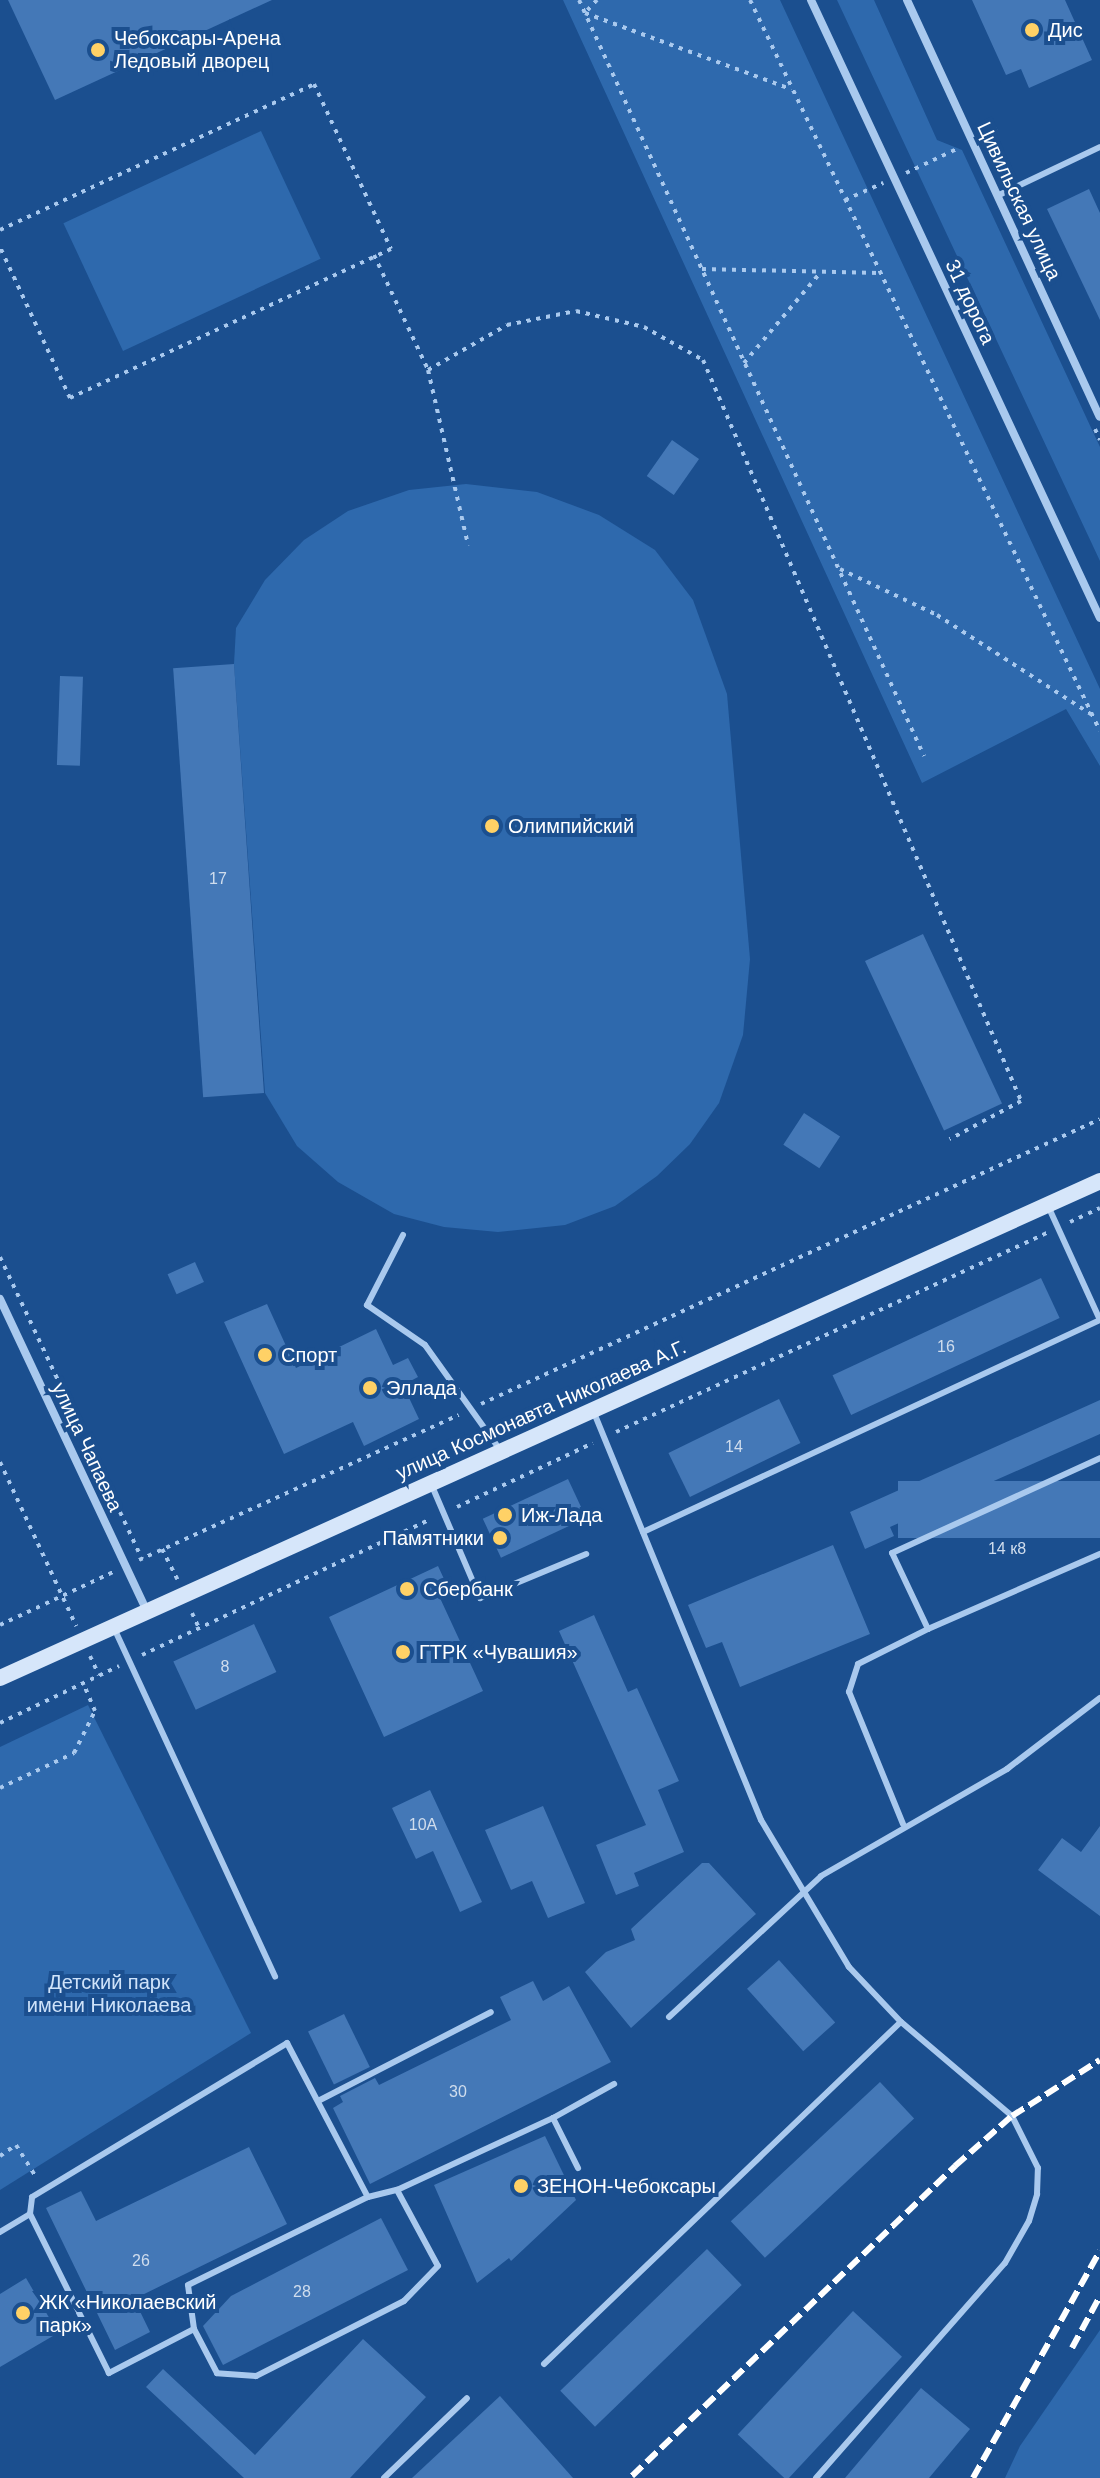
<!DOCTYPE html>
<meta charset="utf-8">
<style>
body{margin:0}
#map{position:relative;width:1100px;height:2478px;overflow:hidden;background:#1b4f8f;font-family:Arial,sans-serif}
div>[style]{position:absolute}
.green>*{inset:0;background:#2e69ad;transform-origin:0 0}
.building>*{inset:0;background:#4478b7;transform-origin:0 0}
.path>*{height:4px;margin-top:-2px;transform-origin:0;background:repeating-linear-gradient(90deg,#a9c9ee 0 4px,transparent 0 10px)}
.lane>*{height:6px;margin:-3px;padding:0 3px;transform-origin:3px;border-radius:3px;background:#a9c9ee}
.street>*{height:8px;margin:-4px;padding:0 4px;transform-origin:4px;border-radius:4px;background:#a9c9ee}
.secondary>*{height:16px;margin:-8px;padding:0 8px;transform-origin:8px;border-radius:8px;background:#d6e6fa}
.rail>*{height:6px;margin-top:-3px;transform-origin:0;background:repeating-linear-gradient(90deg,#fff 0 14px,transparent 0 20px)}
.dots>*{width:22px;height:22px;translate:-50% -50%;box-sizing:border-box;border:4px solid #1b4f8f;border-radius:50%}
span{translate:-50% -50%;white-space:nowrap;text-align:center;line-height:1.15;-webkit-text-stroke:8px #1b4f8f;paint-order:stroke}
.number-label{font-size:16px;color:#d0dded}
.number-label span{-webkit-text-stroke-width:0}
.poi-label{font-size:20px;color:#fff}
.left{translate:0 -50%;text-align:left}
.right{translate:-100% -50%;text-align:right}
.street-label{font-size:20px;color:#fff}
.park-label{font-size:20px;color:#cfe3fa}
</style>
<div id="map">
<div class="green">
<div style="clip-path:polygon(563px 0,780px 0,1100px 689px,1100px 766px,1066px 709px,922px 783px)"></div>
<div style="clip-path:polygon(837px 0,874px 0,937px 140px,962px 150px,1100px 447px,1100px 561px)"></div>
<div style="left:261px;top:131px;width:141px;height:218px;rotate:65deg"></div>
<div style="clip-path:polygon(466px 484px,537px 492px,599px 515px,655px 550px,693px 600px,727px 694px,750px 959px,743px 1035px,719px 1103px,690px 1144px,657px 1176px,615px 1206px,565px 1225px,498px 1232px,444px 1227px,394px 1214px,338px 1182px,297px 1146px,265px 1093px,234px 664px,236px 628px,265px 580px,304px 540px,348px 511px,409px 490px)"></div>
<div style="clip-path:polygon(88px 1705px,251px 2033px,0 2190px,0 1747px)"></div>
<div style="clip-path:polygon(1100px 2330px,1100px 2478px,1005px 2478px,1020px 2446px)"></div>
</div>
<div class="building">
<div style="clip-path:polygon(8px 0,272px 0,55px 100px)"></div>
<div style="clip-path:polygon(972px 0,1065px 0,1092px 60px,1029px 88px,1021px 69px,1006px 75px)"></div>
<div style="clip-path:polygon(1089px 189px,1100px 213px,1100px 320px,1047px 209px)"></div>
<div style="left:672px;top:440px;width:33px;height:44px;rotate:35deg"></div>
<div style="left:234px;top:664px;width:430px;height:61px;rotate:86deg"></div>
<div style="left:60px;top:676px;width:23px;height:89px;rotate:2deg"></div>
<div style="left:923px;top:934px;width:187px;height:64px;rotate:65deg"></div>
<div style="left:804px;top:1113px;width:43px;height:38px;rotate:33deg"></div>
<div style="left:195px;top:1262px;width:22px;height:30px;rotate:66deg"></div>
<div style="left:1041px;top:1278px;width:44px;height:230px;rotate:65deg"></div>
<div style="clip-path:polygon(267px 1304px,296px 1368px,376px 1329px,393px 1365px,408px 1358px,418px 1377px,403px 1385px,419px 1419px,364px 1446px,353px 1422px,284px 1454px,224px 1322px)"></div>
<div style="left:779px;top:1399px;width:49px;height:123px;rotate:64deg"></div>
<div style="clip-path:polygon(1100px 1400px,1100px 1434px,890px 1527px,894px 1536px,865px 1549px,850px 1512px)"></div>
<div style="left:568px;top:1479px;width:43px;height:94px;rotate:65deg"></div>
<div style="left:1100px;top:1481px;width:57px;height:202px;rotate:90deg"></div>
<div style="clip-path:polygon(833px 1545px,870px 1634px,740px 1687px,722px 1642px,706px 1648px,688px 1605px)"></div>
<div style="clip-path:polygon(438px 1566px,451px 1594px,440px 1598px,483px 1691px,384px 1737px,329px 1617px)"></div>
<div style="clip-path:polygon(594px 1615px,628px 1692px,637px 1688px,679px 1781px,658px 1790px,684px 1852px,634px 1873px,639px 1886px,616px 1895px,596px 1845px,646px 1825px,559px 1631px)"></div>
<div style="left:254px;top:1624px;width:53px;height:89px;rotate:65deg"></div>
<div style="clip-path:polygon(430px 1790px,482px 1902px,460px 1912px,433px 1851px,416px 1859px,392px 1808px)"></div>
<div style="clip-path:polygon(543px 1806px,585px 1903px,548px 1918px,532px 1881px,511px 1890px,485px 1830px)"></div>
<div style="clip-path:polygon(1100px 1826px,1100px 1916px,1038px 1870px,1062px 1838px,1081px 1852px)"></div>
<div style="clip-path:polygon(702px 1863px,709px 1863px,756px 1914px,631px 2028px,585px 1972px,606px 1952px,635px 1940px,631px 1929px)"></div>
<div style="left:779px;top:1960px;width:84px;height:43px;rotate:48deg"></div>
<div style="clip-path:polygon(533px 1981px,543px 2001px,569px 1986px,611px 2062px,370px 2184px,333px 2108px,343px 2102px,340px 2096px,375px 2078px,379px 2085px,511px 2020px,500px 1997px)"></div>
<div style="left:344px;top:2014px;width:59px;height:40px;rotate:64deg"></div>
<div style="left:880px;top:2082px;width:50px;height:204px;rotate:47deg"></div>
<div style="clip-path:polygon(545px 2136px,576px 2200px,511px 2261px,509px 2258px,477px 2283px,434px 2185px)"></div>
<div style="clip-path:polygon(249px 2147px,287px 2224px,134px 2299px,150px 2332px,115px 2350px,46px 2208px,81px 2191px,96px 2221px)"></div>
<div style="clip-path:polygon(381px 2218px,408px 2270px,223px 2365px,203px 2326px,231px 2296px)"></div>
<div style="left:707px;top:2249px;width:50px;height:204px;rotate:46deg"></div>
<div style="clip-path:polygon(26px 2278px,58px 2333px,0 2367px,0 2294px)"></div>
<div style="left:853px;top:2311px;width:67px;height:169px;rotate:43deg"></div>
<div style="clip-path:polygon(363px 2339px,426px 2397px,350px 2478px,244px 2478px,146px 2387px,163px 2369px,255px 2455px)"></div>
<div style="clip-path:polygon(921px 2388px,970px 2429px,929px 2478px,845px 2478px)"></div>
<div style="clip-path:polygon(500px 2396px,573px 2478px,412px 2478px)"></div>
</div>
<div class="path">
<div style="left:579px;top:0;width:831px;rotate:65.47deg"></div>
<div style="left:597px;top:0;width:18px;rotate:133deg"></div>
<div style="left:585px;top:13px;width:220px;rotate:20.3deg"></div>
<div style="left:750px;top:0;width:810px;rotate:64.42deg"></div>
<div style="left:985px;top:135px;width:14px;rotate:-30deg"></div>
<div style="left:906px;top:173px;width:59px;rotate:-25.3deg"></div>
<div style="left:845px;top:200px;width:42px;rotate:-24.1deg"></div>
<div style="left:0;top:230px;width:346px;rotate:-24.9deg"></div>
<div style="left:314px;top:84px;width:182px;rotate:65deg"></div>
<div style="left:391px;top:249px;width:354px;rotate:155.1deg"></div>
<div style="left:70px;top:398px;width:166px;rotate:-114.9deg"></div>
<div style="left:374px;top:255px;width:127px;rotate:64.8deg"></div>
<div style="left:428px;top:370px;width:91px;rotate:-29.7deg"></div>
<div style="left:507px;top:325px;width:70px;rotate:-11.5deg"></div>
<div style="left:576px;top:311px;width:70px;rotate:13.2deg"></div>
<div style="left:644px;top:327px;width:68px;rotate:29.2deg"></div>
<div style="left:703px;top:360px;width:806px;rotate:66.77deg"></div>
<div style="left:1021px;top:1101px;width:81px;rotate:151.8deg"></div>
<div style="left:702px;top:269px;width:177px;rotate:1.3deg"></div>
<div style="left:744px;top:363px;width:118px;rotate:-49.8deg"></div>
<div style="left:428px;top:370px;width:180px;rotate:77.1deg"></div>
<div style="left:1095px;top:429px;width:12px;rotate:66deg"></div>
<div style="left:840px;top:569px;width:107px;rotate:25.4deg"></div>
<div style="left:937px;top:615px;width:184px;rotate:32.8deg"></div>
<div style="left:1070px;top:1222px;width:33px;rotate:-25deg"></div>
<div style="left:0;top:1257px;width:146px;rotate:64.8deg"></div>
<div style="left:481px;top:1404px;width:681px;rotate:-24.72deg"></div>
<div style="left:616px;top:1432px;width:475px;rotate:-24.8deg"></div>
<div style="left:0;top:1462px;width:181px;rotate:65.1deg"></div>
<div style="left:457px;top:1507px;width:150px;rotate:-25.2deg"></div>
<div style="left:120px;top:1512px;width:52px;rotate:64.9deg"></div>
<div style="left:162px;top:1549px;width:34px;rotate:63deg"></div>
<div style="left:139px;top:1560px;width:351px;rotate:-24.4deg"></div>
<div style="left:192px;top:1613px;width:17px;rotate:65deg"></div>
<div style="left:0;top:1625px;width:125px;rotate:-25.1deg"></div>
<div style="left:142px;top:1655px;width:319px;rotate:-25.2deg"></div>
<div style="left:90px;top:1656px;width:21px;rotate:65deg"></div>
<div style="left:0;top:1723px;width:132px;rotate:-25.6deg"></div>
<div style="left:0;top:1788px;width:82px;rotate:-25.3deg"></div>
<div style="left:74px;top:1753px;width:47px;rotate:-63.4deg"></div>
<div style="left:95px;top:1711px;width:30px;rotate:-113deg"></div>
<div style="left:0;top:2156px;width:19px;rotate:-35deg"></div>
<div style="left:16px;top:2145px;width:38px;rotate:58deg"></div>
</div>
<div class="lane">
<div style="left:999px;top:195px;width:112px;rotate:-25.4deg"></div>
<div style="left:403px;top:1235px;width:79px;rotate:117.2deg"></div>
<div style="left:367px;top:1305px;width:70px;rotate:34.6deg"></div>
<div style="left:425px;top:1345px;width:130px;rotate:54.4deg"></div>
<div style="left:432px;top:1486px;width:122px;rotate:66.8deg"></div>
<div style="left:480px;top:1598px;width:115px;rotate:-22.5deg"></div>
<div style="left:643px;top:1532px;width:504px;rotate:-24.89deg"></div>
<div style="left:1100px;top:1320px;width:125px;rotate:-114.5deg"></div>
<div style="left:114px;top:1628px;width:384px;rotate:65.2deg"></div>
<div style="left:928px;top:1629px;width:188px;rotate:-23.6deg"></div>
<div style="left:903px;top:1824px;width:143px;rotate:-112.2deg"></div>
<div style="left:849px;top:1692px;width:29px;rotate:-72deg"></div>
<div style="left:858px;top:1664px;width:78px;rotate:-26.6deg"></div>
<div style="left:928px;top:1629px;width:84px;rotate:-115.3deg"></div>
<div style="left:892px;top:1553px;width:229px;rotate:-24.5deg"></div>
<div style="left:669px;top:2017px;width:207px;rotate:-42.8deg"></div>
<div style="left:821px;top:1876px;width:215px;rotate:-29.9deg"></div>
<div style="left:1007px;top:1769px;width:117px;rotate:-37.4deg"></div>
<div style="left:320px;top:2100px;width:192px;rotate:-27.2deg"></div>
<div style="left:553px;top:2118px;width:56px;rotate:63.4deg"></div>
<div style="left:397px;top:2190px;width:86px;rotate:61.7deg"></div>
<div style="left:438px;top:2266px;width:49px;rotate:134.2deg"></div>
<div style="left:404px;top:2301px;width:166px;rotate:153.1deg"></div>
<div style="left:256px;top:2376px;width:39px;rotate:-176deg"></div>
<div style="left:217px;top:2373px;width:50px;rotate:-117.6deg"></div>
<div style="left:194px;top:2329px;width:44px;rotate:-97.8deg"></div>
<div style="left:188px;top:2285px;width:200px;rotate:-26.1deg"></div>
<div style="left:368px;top:2197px;width:30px;rotate:-14deg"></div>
<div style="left:397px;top:2190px;width:172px;rotate:-24.8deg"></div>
<div style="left:553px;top:2118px;width:70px;rotate:-29.1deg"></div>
<div style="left:0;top:2232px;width:35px;rotate:-31deg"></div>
<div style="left:194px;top:2329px;width:96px;rotate:152.6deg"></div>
<div style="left:109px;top:2373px;width:178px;rotate:-116.4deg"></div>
<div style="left:30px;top:2214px;width:17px;rotate:-83deg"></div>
<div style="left:32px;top:2197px;width:298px;rotate:-31.1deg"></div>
<div style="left:287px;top:2043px;width:174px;rotate:62.3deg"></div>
<div style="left:544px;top:2364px;width:494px;rotate:-43.8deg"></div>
<div style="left:901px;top:2022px;width:76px;rotate:-133.4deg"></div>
<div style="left:849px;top:1967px;width:171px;rotate:-120.9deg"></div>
<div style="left:761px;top:1820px;width:441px;rotate:-112.3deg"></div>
<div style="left:384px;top:2478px;width:115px;rotate:-43.9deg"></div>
<div style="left:816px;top:2478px;width:286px;rotate:-48.7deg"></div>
<div style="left:1005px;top:2263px;width:48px;rotate:-60.3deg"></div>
<div style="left:1029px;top:2221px;width:28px;rotate:-73deg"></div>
<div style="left:1037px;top:2194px;width:26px;rotate:-88deg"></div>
<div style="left:1038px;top:2168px;width:58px;rotate:-116.6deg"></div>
<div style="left:1012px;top:2116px;width:145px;rotate:-139.7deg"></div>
</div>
<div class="street">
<div style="left:811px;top:0;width:682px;rotate:64.94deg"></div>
<div style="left:907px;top:0;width:459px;rotate:65.2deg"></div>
<div style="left:0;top:1299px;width:343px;rotate:64.8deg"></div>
</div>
<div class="secondary">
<div style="left:0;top:1678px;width:1207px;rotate:-24.31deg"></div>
</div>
<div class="rail">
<div style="left:1072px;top:2348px;width:59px;rotate:-61.7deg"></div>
<div style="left:632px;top:2476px;width:448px;rotate:-43.8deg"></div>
<div style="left:955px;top:2166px;width:76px;rotate:-41.3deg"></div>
<div style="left:1012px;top:2116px;width:104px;rotate:-32.5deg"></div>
<div style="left:973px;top:2478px;width:260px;rotate:-60.8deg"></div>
</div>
<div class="dots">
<div style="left:1032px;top:30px;background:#ffd166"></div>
<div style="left:98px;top:50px;background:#ffd166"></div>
<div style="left:492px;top:826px;background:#ffd166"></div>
<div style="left:265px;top:1355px;background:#ffd166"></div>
<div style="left:370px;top:1388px;background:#ffd166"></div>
<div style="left:505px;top:1515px;background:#ffd166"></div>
<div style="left:500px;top:1538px;background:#ffd166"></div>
<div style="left:407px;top:1589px;background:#ffd166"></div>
<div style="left:403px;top:1652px;background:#ffd166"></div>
<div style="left:521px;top:2186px;background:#ffd166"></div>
<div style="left:23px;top:2313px;background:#ffd166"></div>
</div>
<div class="number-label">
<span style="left:218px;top:879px">17</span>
<span style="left:946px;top:1347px">16</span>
<span style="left:734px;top:1447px">14</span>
<span style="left:1007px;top:1549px">14 к8</span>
<span style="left:225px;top:1667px">8</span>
<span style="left:423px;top:1825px">10А</span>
<span style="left:458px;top:2092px">30</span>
<span style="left:141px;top:2261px">26</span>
<span style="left:302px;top:2292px">28</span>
</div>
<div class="poi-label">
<span class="left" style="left:1048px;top:30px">Дис</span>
<span class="left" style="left:114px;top:50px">Чебоксары-Арена<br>Ледовый дворец</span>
<span class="left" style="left:508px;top:826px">Олимпийский</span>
<span class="left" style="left:281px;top:1355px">Спорт</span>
<span class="left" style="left:386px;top:1388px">Эллада</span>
<span class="left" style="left:521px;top:1515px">Иж-Лада</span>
<span class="right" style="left:484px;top:1538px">Памятники</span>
<span class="left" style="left:423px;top:1589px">Сбербанк</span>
<span class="left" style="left:419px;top:1652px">ГТРК «Чувашия»</span>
<span class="left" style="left:537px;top:2186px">ЗЕНОН-Чебоксары</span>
<span class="left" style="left:39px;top:2314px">ЖК «Николаевский<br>парк»</span>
</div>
<div class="street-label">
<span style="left:1019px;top:201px;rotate:65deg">Цивильская улица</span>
<span style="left:970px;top:302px;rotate:65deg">31 дорога</span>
<span style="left:541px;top:1410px;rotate:-24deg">улица Космонавта Николаева А.Г.</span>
<span style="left:87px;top:1447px;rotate:65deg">улица Чапаева</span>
</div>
<div class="park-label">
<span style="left:109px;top:1994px">Детский парк<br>имени Николаева</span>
</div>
</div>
